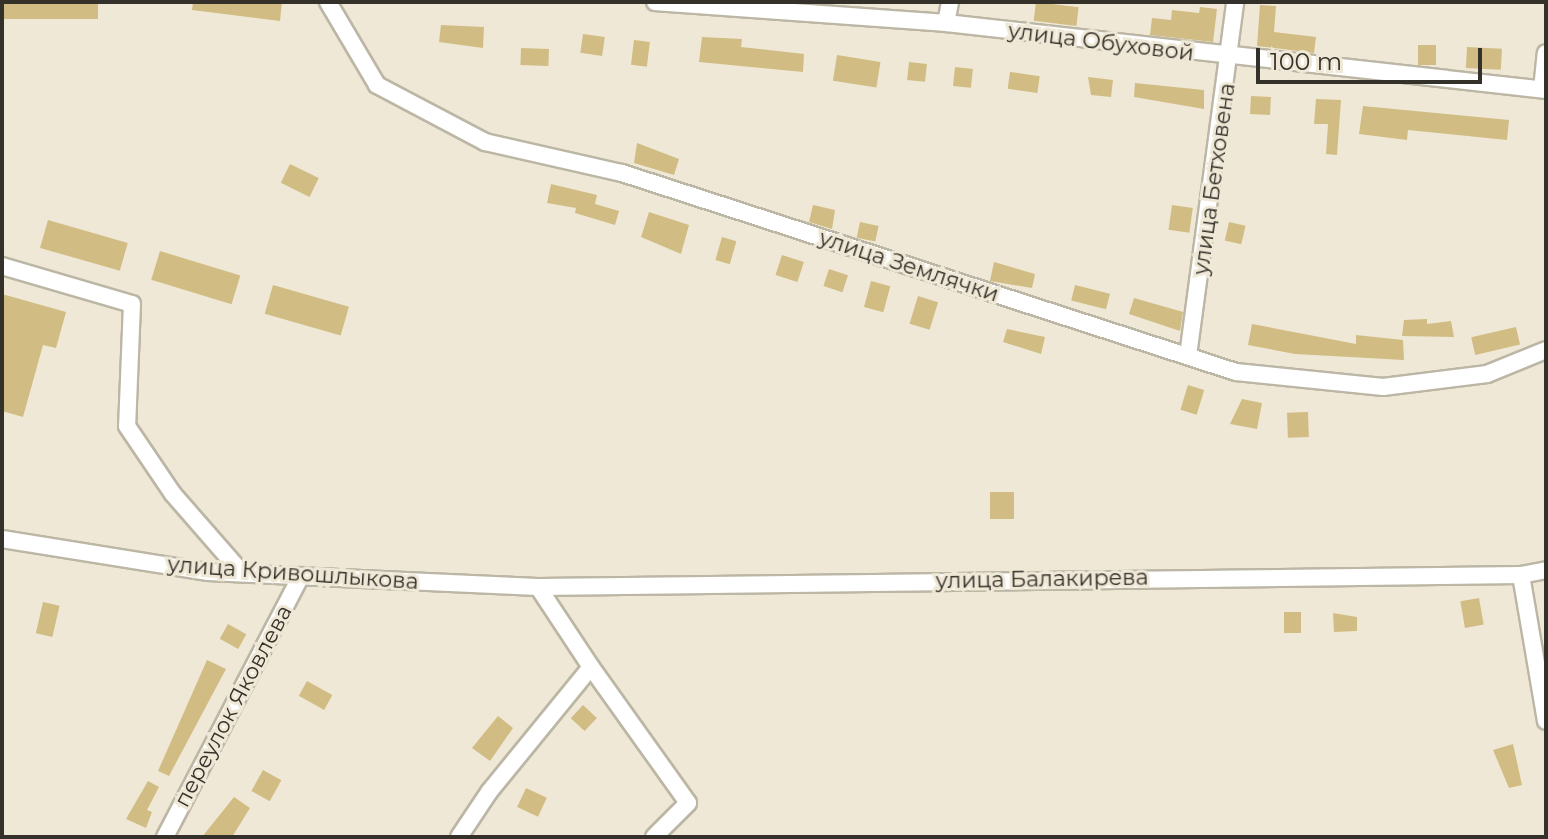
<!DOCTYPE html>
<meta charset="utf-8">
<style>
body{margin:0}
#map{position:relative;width:1548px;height:839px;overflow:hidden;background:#efe8d6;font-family:Montserrat,sans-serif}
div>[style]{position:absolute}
.building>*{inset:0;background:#d1bd83;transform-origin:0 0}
.roads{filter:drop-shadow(2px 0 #bcb6a5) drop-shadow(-2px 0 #bcb6a5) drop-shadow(0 2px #bcb6a5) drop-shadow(0 -2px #bcb6a5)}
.minor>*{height:16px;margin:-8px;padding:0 8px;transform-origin:8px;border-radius:8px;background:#fff}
span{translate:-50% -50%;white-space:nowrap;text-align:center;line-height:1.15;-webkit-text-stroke:6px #efe8d6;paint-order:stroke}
.street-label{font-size:22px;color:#34312a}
.frame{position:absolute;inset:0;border:4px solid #34312a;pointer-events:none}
.scale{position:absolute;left:1256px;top:48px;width:226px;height:36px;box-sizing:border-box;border:4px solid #34312a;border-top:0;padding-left:10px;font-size:24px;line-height:28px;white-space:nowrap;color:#34312a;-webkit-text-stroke:6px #efe8d6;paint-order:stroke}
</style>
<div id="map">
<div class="building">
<div style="left:2px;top:2px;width:96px;height:17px"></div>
<div style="clip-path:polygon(193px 2px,282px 2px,280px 21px,192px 10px)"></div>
<div style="left:1036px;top:2px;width:43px;height:19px;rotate:7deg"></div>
<div style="clip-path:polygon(1260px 5px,1276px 6px,1274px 32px,1316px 37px,1314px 53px,1257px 46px)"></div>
<div style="clip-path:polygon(1200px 7px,1217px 9px,1213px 42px,1150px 35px,1152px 18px,1171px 20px,1172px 10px,1199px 13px)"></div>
<div style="clip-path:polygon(441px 25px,484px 27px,483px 48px,439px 42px)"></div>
<div style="left:583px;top:34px;width:22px;height:19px;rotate:8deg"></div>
<div style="clip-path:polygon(702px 37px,742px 39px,741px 47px,804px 54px,803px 72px,699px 62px)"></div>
<div style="left:634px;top:40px;width:16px;height:25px;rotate:7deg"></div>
<div style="left:1418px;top:45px;width:18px;height:20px"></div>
<div style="left:1467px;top:47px;width:35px;height:21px;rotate:3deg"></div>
<div style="left:521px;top:48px;width:28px;height:17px;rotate:2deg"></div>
<div style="left:837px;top:55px;width:44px;height:26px;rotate:9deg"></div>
<div style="left:909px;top:62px;width:18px;height:18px;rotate:6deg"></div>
<div style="left:955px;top:67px;width:18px;height:19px;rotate:6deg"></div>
<div style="left:1010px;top:72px;width:30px;height:17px;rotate:8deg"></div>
<div style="clip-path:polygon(1088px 77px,1113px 80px,1111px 97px,1091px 95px)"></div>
<div style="clip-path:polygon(1135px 83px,1204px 90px,1204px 109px,1134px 97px)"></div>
<div style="left:1251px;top:96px;width:20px;height:18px;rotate:3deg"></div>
<div style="clip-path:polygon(1316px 99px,1341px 100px,1337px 155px,1326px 154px,1328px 124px,1314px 124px)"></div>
<div style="clip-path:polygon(1363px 106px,1509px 120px,1507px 140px,1408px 130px,1407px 140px,1359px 134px)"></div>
<div style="clip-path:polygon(637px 143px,679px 159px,674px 175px,634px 163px)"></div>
<div style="left:290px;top:164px;width:32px;height:21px;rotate:26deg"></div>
<div style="clip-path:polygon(551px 184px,597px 195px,595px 204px,619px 211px,615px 225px,575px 213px,576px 208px,547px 203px)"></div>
<div style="clip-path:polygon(813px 205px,835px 210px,832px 229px,809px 222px)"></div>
<div style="left:1172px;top:205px;width:21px;height:25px;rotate:8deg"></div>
<div style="clip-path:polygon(649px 212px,689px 225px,681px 254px,641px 237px)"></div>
<div style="left:48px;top:220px;width:83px;height:29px;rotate:16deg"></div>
<div style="left:860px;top:222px;width:19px;height:16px;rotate:12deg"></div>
<div style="left:1229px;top:222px;width:17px;height:19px;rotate:13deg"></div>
<div style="left:722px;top:237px;width:15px;height:24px;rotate:16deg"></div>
<div style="left:160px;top:251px;width:84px;height:30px;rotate:17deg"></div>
<div style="left:782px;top:255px;width:23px;height:21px;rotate:18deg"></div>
<div style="clip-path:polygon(994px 262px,1035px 274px,1032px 288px,990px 281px)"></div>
<div style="left:829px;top:269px;width:20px;height:18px;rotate:18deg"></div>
<div style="left:871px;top:281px;width:20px;height:27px;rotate:15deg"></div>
<div style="left:273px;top:285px;width:79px;height:30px;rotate:16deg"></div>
<div style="left:1075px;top:285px;width:36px;height:16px;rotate:14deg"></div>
<div style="clip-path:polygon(2px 294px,66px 312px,56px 348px,43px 345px,23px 417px,2px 411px)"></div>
<div style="left:918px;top:296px;width:21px;height:29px;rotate:17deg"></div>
<div style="clip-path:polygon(1134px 298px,1183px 312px,1180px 331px,1129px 314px)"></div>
<div style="clip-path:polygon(1427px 319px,1427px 324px,1451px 321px,1454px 337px,1402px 336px,1404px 320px)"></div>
<div style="clip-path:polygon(1252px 324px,1356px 344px,1356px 335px,1403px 340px,1404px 360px,1295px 354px,1248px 345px)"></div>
<div style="left:1516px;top:327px;width:18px;height:46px;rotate:77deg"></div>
<div style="clip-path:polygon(1007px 329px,1045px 337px,1041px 354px,1003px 342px)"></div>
<div style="left:1188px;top:385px;width:17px;height:26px;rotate:17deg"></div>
<div style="clip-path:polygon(1242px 399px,1262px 403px,1257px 429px,1230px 424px)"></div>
<div style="left:1308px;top:412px;width:25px;height:21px;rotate:88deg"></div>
<div style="left:1014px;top:492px;width:27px;height:24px;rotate:90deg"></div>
<div style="left:1479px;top:598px;width:27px;height:19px;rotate:80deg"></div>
<div style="left:43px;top:602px;width:17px;height:32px;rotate:13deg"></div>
<div style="left:1284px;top:612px;width:17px;height:21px"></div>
<div style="clip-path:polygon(1333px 613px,1357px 617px,1357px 631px,1334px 632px)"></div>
<div style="left:228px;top:624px;width:21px;height:17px;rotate:29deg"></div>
<div style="clip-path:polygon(207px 660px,226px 669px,169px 776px,158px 771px)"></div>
<div style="left:307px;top:681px;width:29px;height:17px;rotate:29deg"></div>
<div style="left:583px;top:705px;width:19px;height:18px;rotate:43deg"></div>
<div style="clip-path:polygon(498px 716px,513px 728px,490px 761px,472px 748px)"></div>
<div style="clip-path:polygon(1513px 744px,1522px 785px,1509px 788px,1493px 750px)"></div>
<div style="left:263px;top:770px;width:21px;height:24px;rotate:29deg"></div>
<div style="clip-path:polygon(148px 781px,159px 787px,147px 810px,152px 812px,146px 828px,126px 819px)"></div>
<div style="left:526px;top:788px;width:23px;height:21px;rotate:25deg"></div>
<div style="clip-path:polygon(234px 797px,250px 808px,232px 837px,202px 837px)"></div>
</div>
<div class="roads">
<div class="minor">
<div style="left:328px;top:2px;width:96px;rotate:59.4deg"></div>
<div style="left:377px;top:85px;width:122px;rotate:27.8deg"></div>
<div style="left:485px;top:142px;width:140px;rotate:12.8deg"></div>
<div style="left:622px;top:173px;width:645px;rotate:17.96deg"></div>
<div style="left:1236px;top:372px;width:148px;rotate:5.8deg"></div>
<div style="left:1383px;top:387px;width:105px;rotate:-7.1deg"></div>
<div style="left:1487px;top:374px;width:64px;rotate:-22.1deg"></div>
<div style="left:655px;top:2px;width:292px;rotate:4.1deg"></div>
<div style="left:946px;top:23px;width:604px;rotate:6.37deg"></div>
<div style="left:946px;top:23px;width:21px;rotate:-79deg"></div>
<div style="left:1542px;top:89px;width:36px;rotate:-84deg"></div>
<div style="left:2px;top:266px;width:135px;rotate:16.3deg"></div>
<div style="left:132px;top:304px;width:122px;rotate:92.3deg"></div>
<div style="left:127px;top:426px;width:82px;rotate:55.9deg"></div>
<div style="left:173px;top:494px;width:105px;rotate:48.9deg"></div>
<div style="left:1188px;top:356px;width:357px;rotate:-82.4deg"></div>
<div style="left:2px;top:539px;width:209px;rotate:9.1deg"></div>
<div style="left:208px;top:572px;width:330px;rotate:2.6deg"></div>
<div style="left:538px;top:587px;width:983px;rotate:-0.7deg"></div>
<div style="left:1521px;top:575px;width:25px;rotate:-11deg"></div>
<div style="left:1521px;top:575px;width:148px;rotate:80.3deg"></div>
<div style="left:591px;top:667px;width:167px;rotate:54.5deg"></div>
<div style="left:688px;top:803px;width:48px;rotate:135deg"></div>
<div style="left:165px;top:837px;width:294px;rotate:-62.5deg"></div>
<div style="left:459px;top:837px;width:54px;rotate:-56.3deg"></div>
<div style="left:489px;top:792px;width:161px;rotate:-50.8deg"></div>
<div style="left:591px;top:667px;width:96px;rotate:-123.5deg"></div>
</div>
</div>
<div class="street-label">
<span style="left:1101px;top:42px;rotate:7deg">улица Обуховой</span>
<span style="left:1214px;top:179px;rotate:-82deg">улица Бетховена</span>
<span style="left:909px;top:266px;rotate:18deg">улица Землячки</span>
<span style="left:293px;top:573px;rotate:4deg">улица Кривошлыкова</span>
<span style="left:1042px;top:579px;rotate:-1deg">улица Балакирева</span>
<span style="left:233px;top:706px;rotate:-62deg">переулок Яковлева</span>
</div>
<div class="frame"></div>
<div class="scale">100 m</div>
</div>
